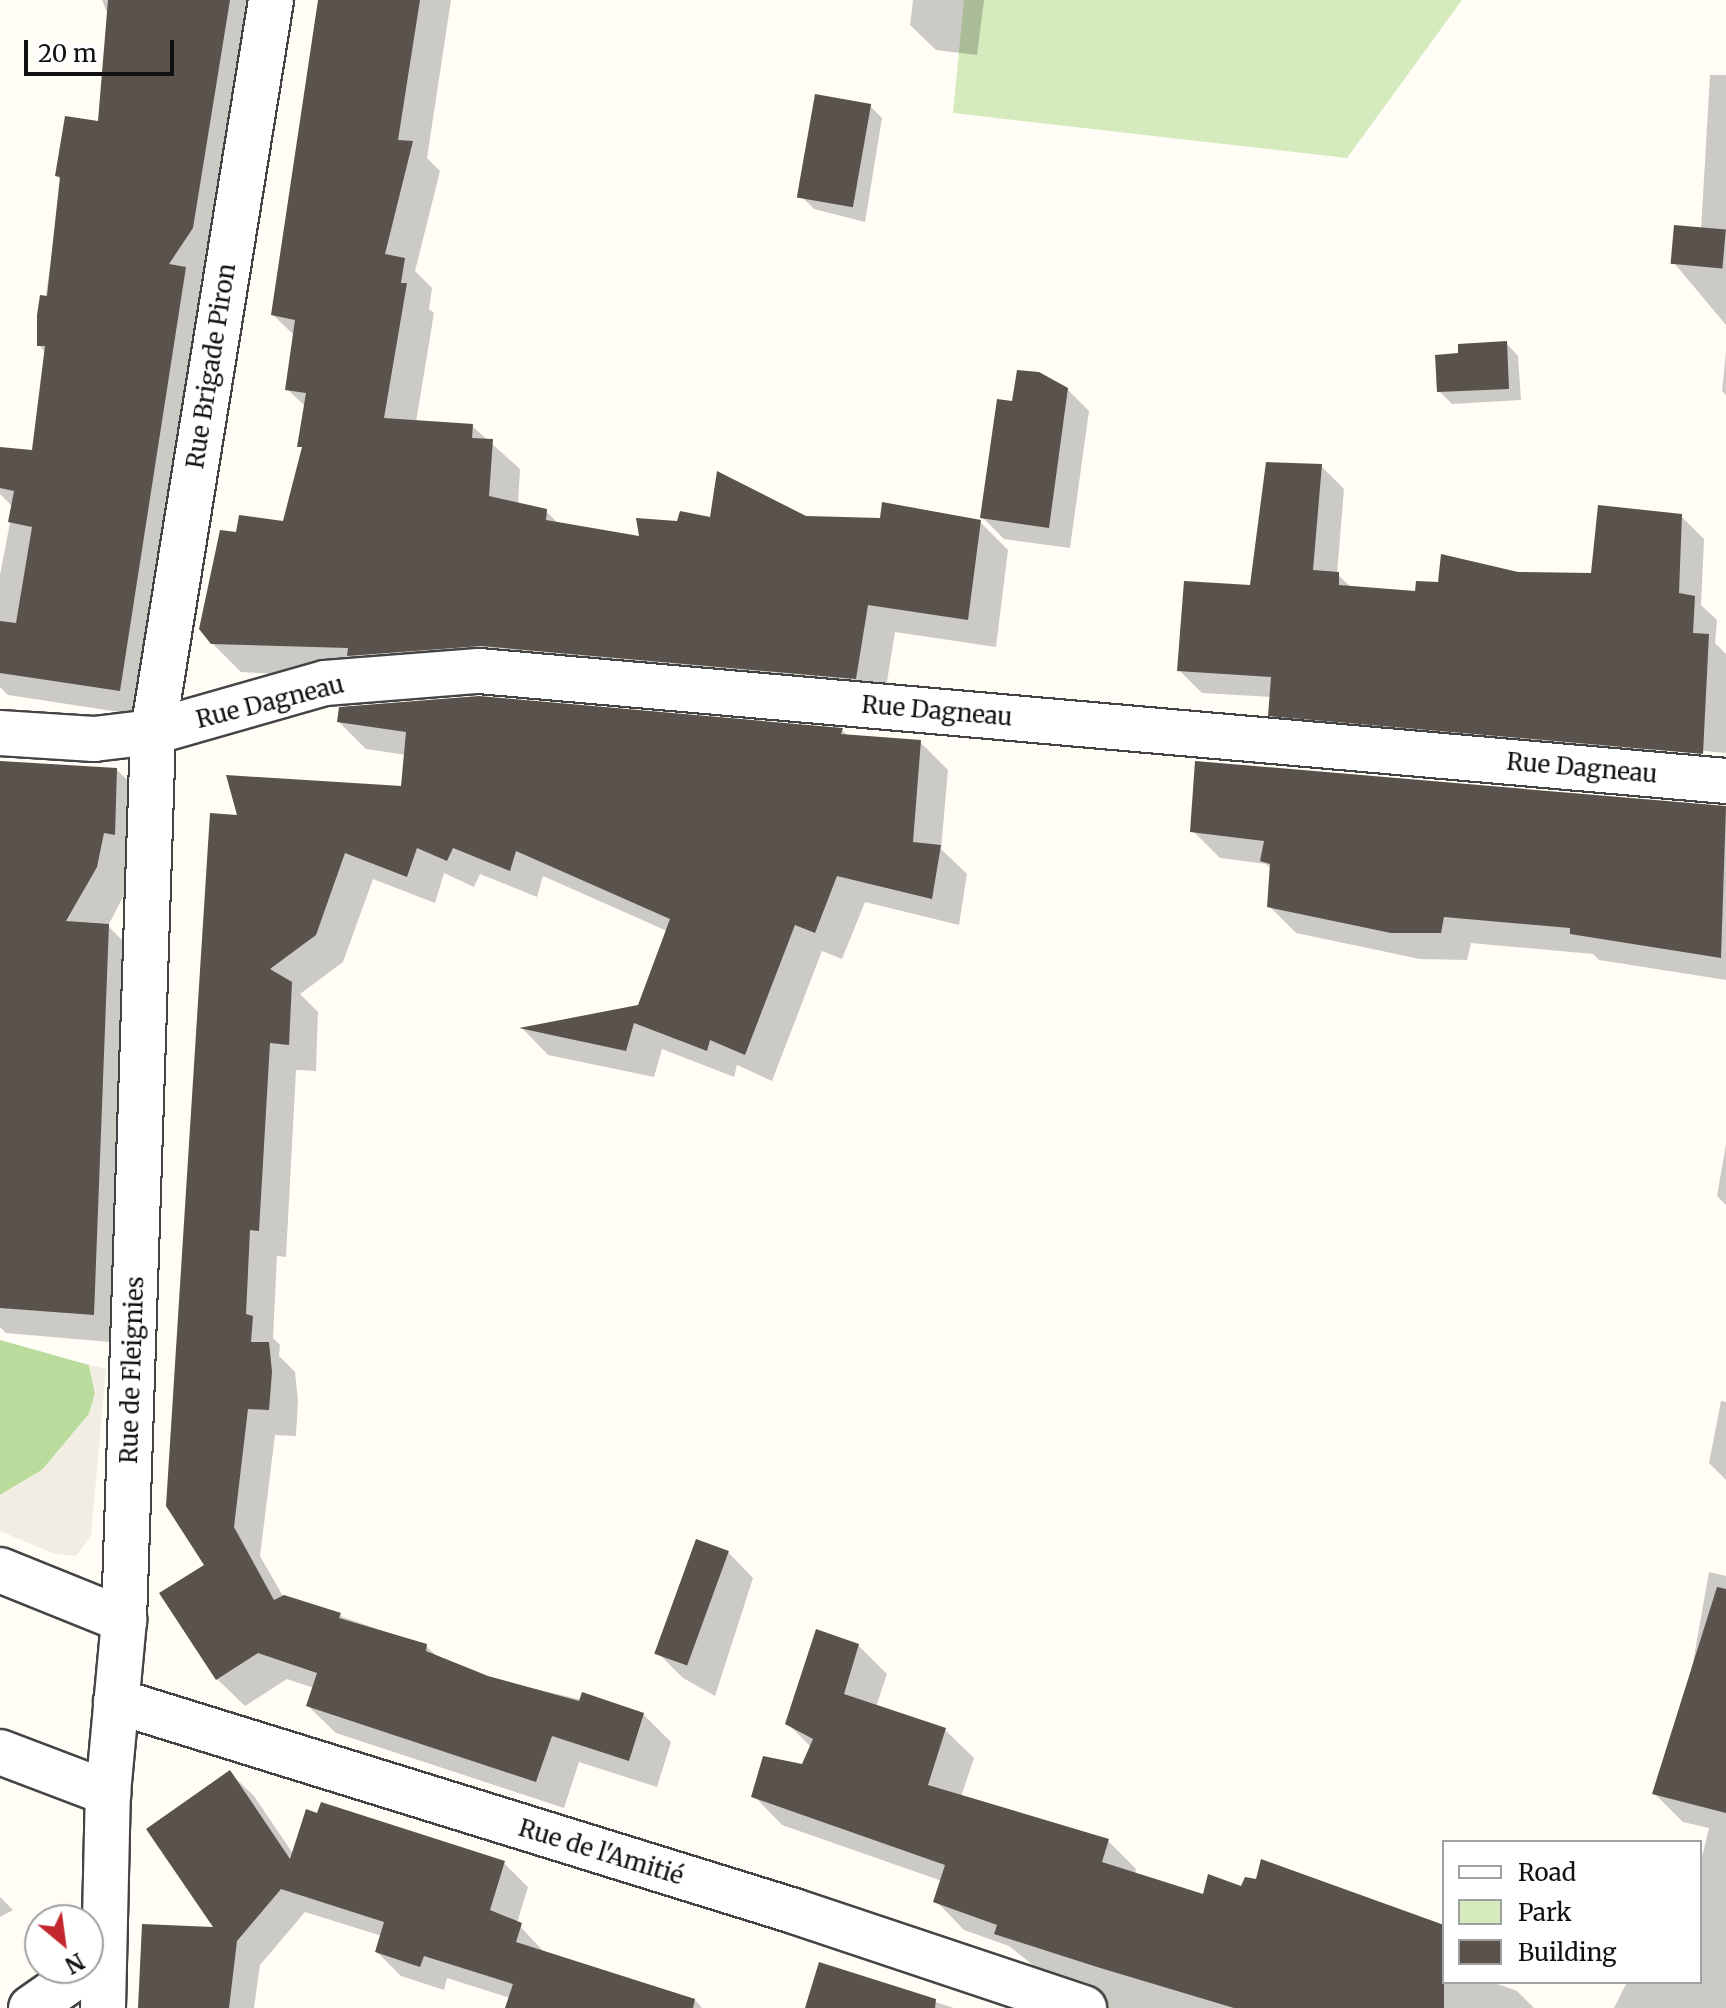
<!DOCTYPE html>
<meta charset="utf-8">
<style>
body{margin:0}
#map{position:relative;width:1726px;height:2008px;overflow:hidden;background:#fffdf5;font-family:Merriweather,serif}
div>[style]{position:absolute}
.green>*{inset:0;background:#d5ebbd}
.forest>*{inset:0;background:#b9dc9c}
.plaza>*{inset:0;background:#f1ede2}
.shadow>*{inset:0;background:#0003}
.building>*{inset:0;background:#5a524d;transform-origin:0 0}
.roads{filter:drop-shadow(2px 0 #444) drop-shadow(-2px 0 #444) drop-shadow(0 2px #444) drop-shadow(0 -2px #444)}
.minor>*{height:44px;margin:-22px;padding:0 22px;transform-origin:22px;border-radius:22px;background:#fff}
span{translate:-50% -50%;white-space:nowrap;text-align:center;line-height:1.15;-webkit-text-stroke:8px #fff;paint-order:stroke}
.street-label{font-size:24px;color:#111}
.legend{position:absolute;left:1442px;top:1840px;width:260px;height:144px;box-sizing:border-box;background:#fff;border:2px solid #a0a0a0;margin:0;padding:10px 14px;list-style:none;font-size:24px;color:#111}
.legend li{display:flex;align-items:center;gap:16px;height:40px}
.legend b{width:40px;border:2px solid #a0a0a0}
.north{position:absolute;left:24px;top:1904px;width:80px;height:80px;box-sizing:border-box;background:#fff;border:2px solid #a0a0a0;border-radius:50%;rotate:151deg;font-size:22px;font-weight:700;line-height:32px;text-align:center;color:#111}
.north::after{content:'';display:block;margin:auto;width:28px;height:36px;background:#c4262e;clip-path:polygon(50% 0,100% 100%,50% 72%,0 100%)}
.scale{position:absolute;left:24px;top:40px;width:150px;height:36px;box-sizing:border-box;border:4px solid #111;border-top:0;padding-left:10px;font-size:24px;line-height:28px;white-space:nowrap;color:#111;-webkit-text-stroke:6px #fff;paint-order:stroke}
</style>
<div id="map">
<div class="green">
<div style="clip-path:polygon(964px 0,1462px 0,1347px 158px,953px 113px)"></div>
</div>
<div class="forest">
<div style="clip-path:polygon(0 1340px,89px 1365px,95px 1393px,89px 1414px,42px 1470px,0 1495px)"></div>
</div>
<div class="plaza">
<div style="clip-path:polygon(89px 1365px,106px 1369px,91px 1536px,76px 1556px,55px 1554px,0 1531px,0 1495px,42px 1470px,89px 1414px,95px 1393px)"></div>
</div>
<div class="shadow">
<div style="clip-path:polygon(102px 0,258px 0,218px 255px,200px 283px,211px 295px,146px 716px,8px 695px,0 687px,0 575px,13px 507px,0 494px,0 449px,34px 452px,46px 353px,39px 345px,62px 181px,57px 176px,100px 123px,108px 15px)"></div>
<div style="clip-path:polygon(322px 0,451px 0,427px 158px,440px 171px,415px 271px,432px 288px,429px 309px,434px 313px,416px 422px,472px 426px,520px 469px,518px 505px,546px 511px,559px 524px,641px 538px,679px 523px,712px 520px,980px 522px,1008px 550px,996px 647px,895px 632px,883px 706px,241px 672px,212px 643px,285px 523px,303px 450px,306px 407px,287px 389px,295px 336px,273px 315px)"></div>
<div style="clip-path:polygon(913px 0,984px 0,977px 55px,936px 50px,910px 25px)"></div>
<div style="clip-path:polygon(1710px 75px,1726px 75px,1726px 325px,1674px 263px,1701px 230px)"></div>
<div style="clip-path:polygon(870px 106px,882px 118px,865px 222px,814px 209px,802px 197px)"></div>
<div style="clip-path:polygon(1506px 343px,1518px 356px,1521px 400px,1452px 404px,1439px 391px,1460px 355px)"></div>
<div style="clip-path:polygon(1726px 352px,1726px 395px,1722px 391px)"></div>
<div style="clip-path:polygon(1067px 389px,1089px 411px,1070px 548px,1004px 539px,982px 517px,1014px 403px)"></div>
<div style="clip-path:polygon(1321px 466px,1344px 489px,1337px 574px,1352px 588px,1417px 593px,1440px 584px,1517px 574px,1593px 575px,1681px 516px,1704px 539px,1701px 605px,1717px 620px,1715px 643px,1726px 654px,1726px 753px,1652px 746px,1649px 769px,1293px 738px,1270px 715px,1272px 697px,1202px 693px,1179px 670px,1252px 588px)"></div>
<div style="clip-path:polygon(339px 722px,842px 730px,849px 737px,920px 742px,948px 770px,941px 849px,967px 874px,959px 925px,865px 902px,842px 959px,822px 951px,772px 1081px,737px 1065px,734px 1077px,662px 1049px,654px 1077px,548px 1055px,523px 1029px,640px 1007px,667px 931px,543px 876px,537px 897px,480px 874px,474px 887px,444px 873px,435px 903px,373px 879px,343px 962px,300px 994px,318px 1012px,316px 1071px,296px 1070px,286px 1257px,277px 1256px,273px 1338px,280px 1345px,279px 1356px,295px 1372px,298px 1401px,296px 1436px,275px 1435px,260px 1556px,283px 1596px,426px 1646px,439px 1658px,487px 1678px,643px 1714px,671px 1742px,657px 1787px,579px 1762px,564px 1808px,336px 1733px,308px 1706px,314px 1688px,287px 1679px,245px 1706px,217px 1679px,207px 1565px,240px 818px,403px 788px,406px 755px,366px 749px)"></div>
<div style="clip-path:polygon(0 763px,117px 770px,146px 798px,124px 895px,108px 926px,137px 955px,121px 1343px,6px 1333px,0 1327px)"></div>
<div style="clip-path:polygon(1726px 807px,1726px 980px,1599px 960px,1593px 954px,1471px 943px,1467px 960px,1420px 959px,1296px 933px,1269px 906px,1272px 870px,1266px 864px,1220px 858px,1193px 831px)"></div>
<div style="clip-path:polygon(1726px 1144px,1726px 1205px,1717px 1196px)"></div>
<div style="clip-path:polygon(1721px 1401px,1726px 1402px,1726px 1480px,1709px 1463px)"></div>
<div style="clip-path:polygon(728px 1552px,753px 1578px,715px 1696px,683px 1678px,658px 1653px)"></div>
<div style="clip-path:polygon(1709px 1572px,1726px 1576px,1726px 2008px,1614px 2008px,1627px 1982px,1700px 1982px,1700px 1865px,1709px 1828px,1683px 1822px,1654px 1793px,1690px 1679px)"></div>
<div style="clip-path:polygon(858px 1645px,887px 1674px,876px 1707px,945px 1730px,974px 1758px,961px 1797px,1108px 1841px,1136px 1869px,1135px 1874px,1204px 1896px,1242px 1888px,1444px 1927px,1444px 1982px,1492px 1982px,1517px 1991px,1534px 2008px,1109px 2008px,1069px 1994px,1009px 1946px,964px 1930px,936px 1901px,942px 1881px,782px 1825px,754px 1796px,803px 1766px,811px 1747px,787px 1723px)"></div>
<div style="clip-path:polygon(230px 1773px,254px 1796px,294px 1855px,504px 1863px,528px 1887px,517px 1923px,544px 1952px,696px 2001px,702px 2008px,507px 2008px,510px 1998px,447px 1978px,444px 1990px,401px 1976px,377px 1952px,382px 1936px,305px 1912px,260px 1965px,254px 2008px,140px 2008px,217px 1929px)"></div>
<div style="clip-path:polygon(0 1897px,13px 1910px,0 1917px)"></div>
<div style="clip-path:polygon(820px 1965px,954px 2008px,807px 2008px)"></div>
</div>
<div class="building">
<div style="clip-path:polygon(108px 0,230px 0,193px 228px,169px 264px,186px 267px,120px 691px,0 673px,0 621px,16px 623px,32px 527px,8px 522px,14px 491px,0 488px,0 447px,32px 450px,45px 346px,37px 346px,37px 315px,40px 295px,47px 296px,60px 177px,55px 176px,65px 116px,98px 121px)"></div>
<div style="clip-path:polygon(318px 0,420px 0,398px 140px,413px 141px,385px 254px,405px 258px,401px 283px,407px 283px,384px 418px,473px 424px,472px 438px,493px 439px,489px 496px,547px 509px,546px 520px,639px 536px,636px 518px,677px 521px,680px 511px,710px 517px,717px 471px,806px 516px,880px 518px,882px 502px,981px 520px,968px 620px,868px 605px,856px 679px,481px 646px,347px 656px,348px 648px,211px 644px,199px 629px,220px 530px,236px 532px,239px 515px,283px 521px,302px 447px,297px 447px,306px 393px,285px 390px,295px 320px,271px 315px)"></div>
<div style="left:815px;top:94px;width:57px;height:105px;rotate:10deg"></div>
<div style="left:1674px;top:225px;width:52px;height:39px;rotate:5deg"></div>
<div style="clip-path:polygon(1507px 341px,1509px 389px,1437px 392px,1435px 355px,1458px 353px,1458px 344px)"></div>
<div style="clip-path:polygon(1017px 370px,1039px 372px,1068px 388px,1049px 528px,980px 518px,997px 399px,1012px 401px)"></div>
<div style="clip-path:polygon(1266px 462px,1322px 464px,1313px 570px,1339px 572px,1339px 585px,1415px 591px,1416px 581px,1438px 582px,1441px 554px,1518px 572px,1591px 573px,1598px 505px,1682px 514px,1679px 593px,1695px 596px,1693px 633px,1709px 634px,1703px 754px,1268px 716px,1271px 677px,1177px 671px,1184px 581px,1250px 585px)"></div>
<div style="clip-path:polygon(479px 696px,843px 728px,841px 734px,921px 740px,913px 842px,941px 845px,932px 899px,837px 876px,815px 933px,795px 925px,745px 1055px,710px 1040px,707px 1051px,634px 1023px,626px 1051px,519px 1028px,638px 1005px,670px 919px,516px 851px,510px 871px,453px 848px,447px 861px,417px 848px,407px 877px,345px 853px,316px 935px,270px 969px,292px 982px,289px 1045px,270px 1043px,259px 1231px,250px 1230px,246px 1314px,253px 1316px,251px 1342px,269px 1342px,272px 1372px,269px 1410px,248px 1409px,234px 1527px,274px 1600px,284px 1595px,341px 1613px,339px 1618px,427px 1644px,426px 1651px,488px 1676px,579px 1701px,582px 1692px,644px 1713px,629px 1761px,552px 1736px,536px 1782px,306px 1706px,317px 1673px,258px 1653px,216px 1680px,159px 1593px,204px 1565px,166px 1506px,210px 813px,237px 815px,226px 775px,401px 786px,406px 732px,337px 722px,339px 707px)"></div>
<div style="clip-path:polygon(0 761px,117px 768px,115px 835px,104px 833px,97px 867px,66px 921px,109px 924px,94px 1315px,0 1308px)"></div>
<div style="clip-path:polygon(1195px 761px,1726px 806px,1721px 958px,1570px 934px,1570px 928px,1444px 917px,1441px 933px,1391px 933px,1267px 907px,1270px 864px,1260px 861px,1264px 841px,1190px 832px)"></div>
<div style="left:696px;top:1539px;width:35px;height:122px;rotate:20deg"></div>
<div style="clip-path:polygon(1717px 1587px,1726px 1589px,1726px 1813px,1652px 1794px)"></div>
<div style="clip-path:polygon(816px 1629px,859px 1644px,844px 1694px,946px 1728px,928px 1785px,1109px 1839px,1102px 1862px,1203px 1894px,1208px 1874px,1241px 1886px,1245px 1877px,1256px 1879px,1261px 1859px,1444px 1925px,1444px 2008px,1234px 2008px,1097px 1967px,994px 1934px,997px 1925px,933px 1902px,945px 1865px,751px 1797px,763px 1756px,802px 1764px,813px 1739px,785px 1724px)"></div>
<div style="clip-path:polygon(230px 1770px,290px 1859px,306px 1809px,317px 1813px,321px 1802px,505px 1861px,490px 1910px,522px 1923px,516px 1942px,695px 1999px,693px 2008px,505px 2008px,513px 1984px,424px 1956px,420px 1967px,375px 1952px,384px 1922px,281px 1889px,237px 1941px,229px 2008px,138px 2008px,142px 1924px,213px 1927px,146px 1829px)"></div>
<div style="clip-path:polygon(819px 1962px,936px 1999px,935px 2008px,805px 2008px)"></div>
</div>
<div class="roads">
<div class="minor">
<div style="left:0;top:733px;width:94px;rotate:3.7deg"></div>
<div style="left:94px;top:739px;width:59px;rotate:-6.8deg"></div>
<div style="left:153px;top:732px;width:179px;rotate:-15.9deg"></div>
<div style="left:325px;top:683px;width:154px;rotate:-4.5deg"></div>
<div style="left:479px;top:671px;width:1252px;rotate:5.04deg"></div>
<div style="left:0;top:1570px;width:134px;rotate:22deg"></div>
<div style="left:116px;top:1701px;width:710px;rotate:17.21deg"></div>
<div style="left:794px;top:1911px;width:306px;rotate:18.5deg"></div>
<div style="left:0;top:1752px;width:116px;rotate:20.8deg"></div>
<div style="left:31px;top:2008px;width:89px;rotate:-34.9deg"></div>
<div style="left:103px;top:2008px;width:215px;rotate:-88.7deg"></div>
<div style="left:108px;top:1793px;width:174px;rotate:-84.7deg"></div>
<div style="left:124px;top:1620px;width:888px;rotate:-88.13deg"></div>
<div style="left:153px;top:732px;width:741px;rotate:-80.84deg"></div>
</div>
</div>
<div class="street-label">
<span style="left:211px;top:366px;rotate:-81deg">Rue Brigade Piron</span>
<span style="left:270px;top:702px;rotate:-14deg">Rue Dagneau</span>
<span style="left:937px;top:711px;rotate:5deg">Rue Dagneau</span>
<span style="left:1582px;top:768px;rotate:5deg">Rue Dagneau</span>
<span style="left:132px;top:1370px;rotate:-88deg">Rue de Fleignies</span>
<span style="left:601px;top:1852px;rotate:17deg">Rue de l'Amitié</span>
</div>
<ul class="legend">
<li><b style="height:10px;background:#fff"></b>Road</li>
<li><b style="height:22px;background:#d5ebbd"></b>Park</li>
<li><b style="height:22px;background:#5a524d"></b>Building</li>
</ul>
<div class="north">N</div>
<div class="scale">20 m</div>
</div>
